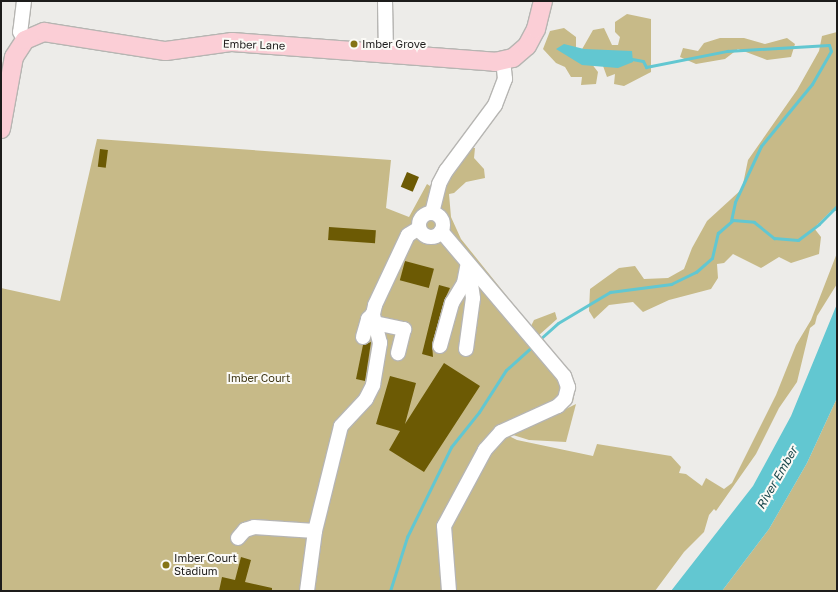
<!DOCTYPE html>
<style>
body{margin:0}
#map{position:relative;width:838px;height:592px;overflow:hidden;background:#edece9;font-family:"Golos Text",sans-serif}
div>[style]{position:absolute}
.green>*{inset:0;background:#c7ba88}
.water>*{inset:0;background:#62c7d1}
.stream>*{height:3px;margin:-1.5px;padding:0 1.5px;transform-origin:1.5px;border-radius:1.5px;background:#62c7d1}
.building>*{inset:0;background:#6c5a04;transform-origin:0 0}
.roads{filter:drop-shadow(1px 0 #b6b5b2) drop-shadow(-1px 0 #b6b5b2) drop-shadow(0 1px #b6b5b2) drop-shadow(0 -1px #b6b5b2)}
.minor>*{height:14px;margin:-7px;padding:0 7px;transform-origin:7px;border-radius:7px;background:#fff}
.minor>.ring{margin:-7px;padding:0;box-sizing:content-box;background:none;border:14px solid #fff;border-radius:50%}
.major>*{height:18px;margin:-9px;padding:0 9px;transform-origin:9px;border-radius:9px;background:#fbced6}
.dots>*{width:11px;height:11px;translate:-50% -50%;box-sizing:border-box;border:2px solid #fbfaf6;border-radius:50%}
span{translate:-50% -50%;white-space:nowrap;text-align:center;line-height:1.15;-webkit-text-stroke:4px #fbfaf6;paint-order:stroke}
.poi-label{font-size:11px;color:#1d1c1b}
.left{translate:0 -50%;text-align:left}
.street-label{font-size:11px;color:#1d1c1b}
.park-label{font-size:11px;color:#403817}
.water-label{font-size:12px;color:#18464b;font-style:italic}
.frame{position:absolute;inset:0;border:2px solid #1d1c1b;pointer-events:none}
</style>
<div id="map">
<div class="green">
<div style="clip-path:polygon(627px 14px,651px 19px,651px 72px,624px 86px,614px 84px,615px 74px,607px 77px,598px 52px,588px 59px,598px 72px,596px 84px,581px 85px,582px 77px,571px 77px,565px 67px,556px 63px,543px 49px,550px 31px,564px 28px,576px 37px,576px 49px,581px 51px,593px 30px,604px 28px,612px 45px,618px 45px,620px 37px,615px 32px,615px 22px)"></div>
<div style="clip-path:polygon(837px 32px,837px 211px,831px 211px,814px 228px,821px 237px,819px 254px,791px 263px,779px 257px,761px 268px,733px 254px,724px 263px,717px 264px,718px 278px,711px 289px,669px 300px,643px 312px,633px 302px,609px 305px,594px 319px,589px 311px,590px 289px,619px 268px,635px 266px,644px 279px,668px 278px,684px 269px,692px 248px,707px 221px,742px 189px,748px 160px,797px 90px,819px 51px,822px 36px)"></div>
<div style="clip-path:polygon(720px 38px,744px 38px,765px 44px,787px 38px,795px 44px,791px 57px,767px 60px,738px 49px,725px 59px,696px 64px,680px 57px,683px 48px,698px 51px,704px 43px)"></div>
<div style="clip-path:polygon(97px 139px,391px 160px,386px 208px,409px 217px,427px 184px,430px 186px,436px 177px,457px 168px,472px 148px,475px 148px,474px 158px,484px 169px,485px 178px,466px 182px,454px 193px,449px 194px,451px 217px,461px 239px,531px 326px,534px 320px,555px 312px,557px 319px,538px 336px,576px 385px,573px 402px,564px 408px,507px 435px,517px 440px,593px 456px,597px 444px,671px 456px,681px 467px,679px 473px,686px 474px,702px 486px,706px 478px,724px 489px,732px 483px,776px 395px,796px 345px,811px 320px,837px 253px,837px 284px,817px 316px,815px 324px,810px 328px,797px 382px,779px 408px,756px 454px,716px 511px,714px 509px,709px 515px,704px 532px,684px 552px,655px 591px,1px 591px,1px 288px,60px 301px)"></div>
<div style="clip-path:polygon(837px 398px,837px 591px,722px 591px,769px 529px,807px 463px)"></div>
<div style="clip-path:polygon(576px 404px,566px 442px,529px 440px,513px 435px)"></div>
</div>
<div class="water">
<div style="clip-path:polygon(564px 44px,584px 49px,632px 51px,633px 62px,618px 68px,582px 65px,556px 49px)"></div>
<div style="clip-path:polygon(837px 304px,837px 398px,807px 463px,769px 529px,722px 591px,671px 591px,753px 486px,791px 416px)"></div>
</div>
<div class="stream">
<div style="left:632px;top:59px;width:11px;rotate:10deg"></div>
<div style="left:643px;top:61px;width:7px;rotate:63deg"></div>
<div style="left:646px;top:67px;width:83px;rotate:-11.2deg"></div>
<div style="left:727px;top:51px;width:102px;rotate:-3.4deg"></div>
<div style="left:829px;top:45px;width:6px;rotate:72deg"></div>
<div style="left:831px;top:51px;width:38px;rotate:120deg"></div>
<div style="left:812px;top:84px;width:80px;rotate:129.4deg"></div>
<div style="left:761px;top:146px;width:62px;rotate:114.9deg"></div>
<div style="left:735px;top:202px;width:19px;rotate:102deg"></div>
<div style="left:539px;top:340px;width:25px;rotate:-42deg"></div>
<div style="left:558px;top:323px;width:61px;rotate:-30.8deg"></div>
<div style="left:610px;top:292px;width:62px;rotate:-7.5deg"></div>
<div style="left:671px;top:284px;width:28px;rotate:-26deg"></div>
<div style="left:696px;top:272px;width:21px;rotate:-41deg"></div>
<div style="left:712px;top:258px;width:26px;rotate:-77deg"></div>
<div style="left:718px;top:233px;width:20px;rotate:-41deg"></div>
<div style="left:733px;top:220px;width:21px;rotate:5deg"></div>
<div style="left:754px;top:222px;width:26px;rotate:39deg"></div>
<div style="left:774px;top:238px;width:24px;rotate:5deg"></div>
<div style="left:798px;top:240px;width:26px;rotate:-37deg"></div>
<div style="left:819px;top:224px;width:25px;rotate:-45deg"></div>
<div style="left:390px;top:591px;width:57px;rotate:-72.5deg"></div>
<div style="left:407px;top:537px;width:100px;rotate:-63.9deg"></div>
<div style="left:451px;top:447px;width:45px;rotate:-51.3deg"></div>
<div style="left:479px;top:412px;width:50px;rotate:-57.3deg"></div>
<div style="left:506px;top:370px;width:38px;rotate:-42deg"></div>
</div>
<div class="building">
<div style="left:100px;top:149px;width:8px;height:18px;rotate:7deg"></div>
<div style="left:407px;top:172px;width:13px;height:16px;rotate:23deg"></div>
<div style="left:329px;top:227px;width:47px;height:13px;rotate:4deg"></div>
<div style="left:405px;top:261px;width:30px;height:20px;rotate:15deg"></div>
<div style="clip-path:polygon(439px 285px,450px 288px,444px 301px,432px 344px,433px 357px,422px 354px)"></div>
<div style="clip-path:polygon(371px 342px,365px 381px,356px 379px,363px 345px)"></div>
<div style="clip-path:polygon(444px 363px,480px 386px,424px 472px,389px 450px,400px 431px,376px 424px,390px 376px,416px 383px,405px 424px)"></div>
<div style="clip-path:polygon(241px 557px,251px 560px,245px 582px,272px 588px,272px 591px,219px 591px,222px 577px,235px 580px)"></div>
</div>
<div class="roads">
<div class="minor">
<div style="left:24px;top:1px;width:31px;rotate:97deg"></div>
<div style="left:20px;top:32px;width:9px;rotate:58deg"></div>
<div style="left:385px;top:1px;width:54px;rotate:88.9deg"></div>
<div style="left:432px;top:213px;width:30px;rotate:-76deg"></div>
<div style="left:439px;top:184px;width:15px;rotate:-62deg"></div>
<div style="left:446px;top:171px;width:82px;rotate:-53.4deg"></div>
<div style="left:495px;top:105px;width:28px;rotate:-69deg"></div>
<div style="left:505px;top:79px;width:18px;rotate:-96deg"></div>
<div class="ring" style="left:419px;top:213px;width:10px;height:10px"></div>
<div style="left:441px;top:231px;width:190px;rotate:49.7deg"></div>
<div style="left:564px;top:376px;width:12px;rotate:70deg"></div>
<div style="left:568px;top:387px;width:12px;rotate:104deg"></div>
<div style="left:565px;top:399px;width:10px;rotate:135deg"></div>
<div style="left:558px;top:406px;width:63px;rotate:155.5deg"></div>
<div style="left:501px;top:432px;width:24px;rotate:132deg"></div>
<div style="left:485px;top:450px;width:86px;rotate:118.3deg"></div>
<div style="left:444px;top:526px;width:65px;rotate:85.6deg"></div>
<div style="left:375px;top:323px;width:30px;rotate:12deg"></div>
<div style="left:404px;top:329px;width:25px;rotate:104deg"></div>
<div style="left:363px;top:337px;width:19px;rotate:-74deg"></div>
<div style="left:368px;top:319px;width:7px;rotate:-45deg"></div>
<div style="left:440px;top:346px;width:45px;rotate:-74.4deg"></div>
<div style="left:452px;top:303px;width:23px;rotate:-59deg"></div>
<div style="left:464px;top:283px;width:20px;rotate:-79deg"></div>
<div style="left:466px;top:349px;width:51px;rotate:-82.2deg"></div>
<div style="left:473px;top:298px;width:29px;rotate:-98deg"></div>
<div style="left:238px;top:538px;width:11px;rotate:-49deg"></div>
<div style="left:245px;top:530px;width:9px;rotate:-18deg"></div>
<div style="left:254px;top:527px;width:61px;rotate:3.8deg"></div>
<div style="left:315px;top:531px;width:108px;rotate:-76.1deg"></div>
<div style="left:341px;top:426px;width:37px;rotate:-47deg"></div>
<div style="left:366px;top:399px;width:16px;rotate:-63deg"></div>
<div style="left:373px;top:385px;width:43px;rotate:-80.5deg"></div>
<div style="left:380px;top:343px;width:30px;rotate:-104deg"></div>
<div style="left:373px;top:314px;width:9px;rotate:-77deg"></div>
<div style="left:375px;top:305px;width:77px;rotate:-64.8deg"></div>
<div style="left:408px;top:235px;width:13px;rotate:-32deg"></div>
<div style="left:307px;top:591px;width:61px;rotate:-82.4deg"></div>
</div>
<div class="major">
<div style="left:1px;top:129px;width:73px;rotate:-79.8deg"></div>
<div style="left:14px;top:57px;width:20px;rotate:-57deg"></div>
<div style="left:25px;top:40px;width:21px;rotate:-23deg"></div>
<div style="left:44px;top:32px;width:123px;rotate:8.9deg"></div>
<div style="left:166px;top:51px;width:67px;rotate:-7.8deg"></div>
<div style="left:232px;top:42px;width:264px;rotate:4.3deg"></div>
<div style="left:495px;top:62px;width:18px;rotate:-13deg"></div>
<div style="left:513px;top:58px;width:18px;rotate:-41deg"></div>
<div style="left:527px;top:46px;width:19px;rotate:-62deg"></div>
<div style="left:536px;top:29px;width:29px;rotate:-76deg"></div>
</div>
</div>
<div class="dots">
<div style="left:354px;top:44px;background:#857315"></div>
<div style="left:166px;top:565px;background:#857315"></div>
</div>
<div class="poi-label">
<span class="left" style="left:362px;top:44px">Imber Grove</span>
<span class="left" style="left:174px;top:565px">Imber Court<br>Stadium</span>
</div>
<div class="street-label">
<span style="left:254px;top:45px;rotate:2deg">Ember Lane</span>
</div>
<div class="park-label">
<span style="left:259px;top:378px">Imber Court</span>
</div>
<div class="water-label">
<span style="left:777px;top:478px;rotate:-60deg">River Ember</span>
</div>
<div class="frame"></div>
</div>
